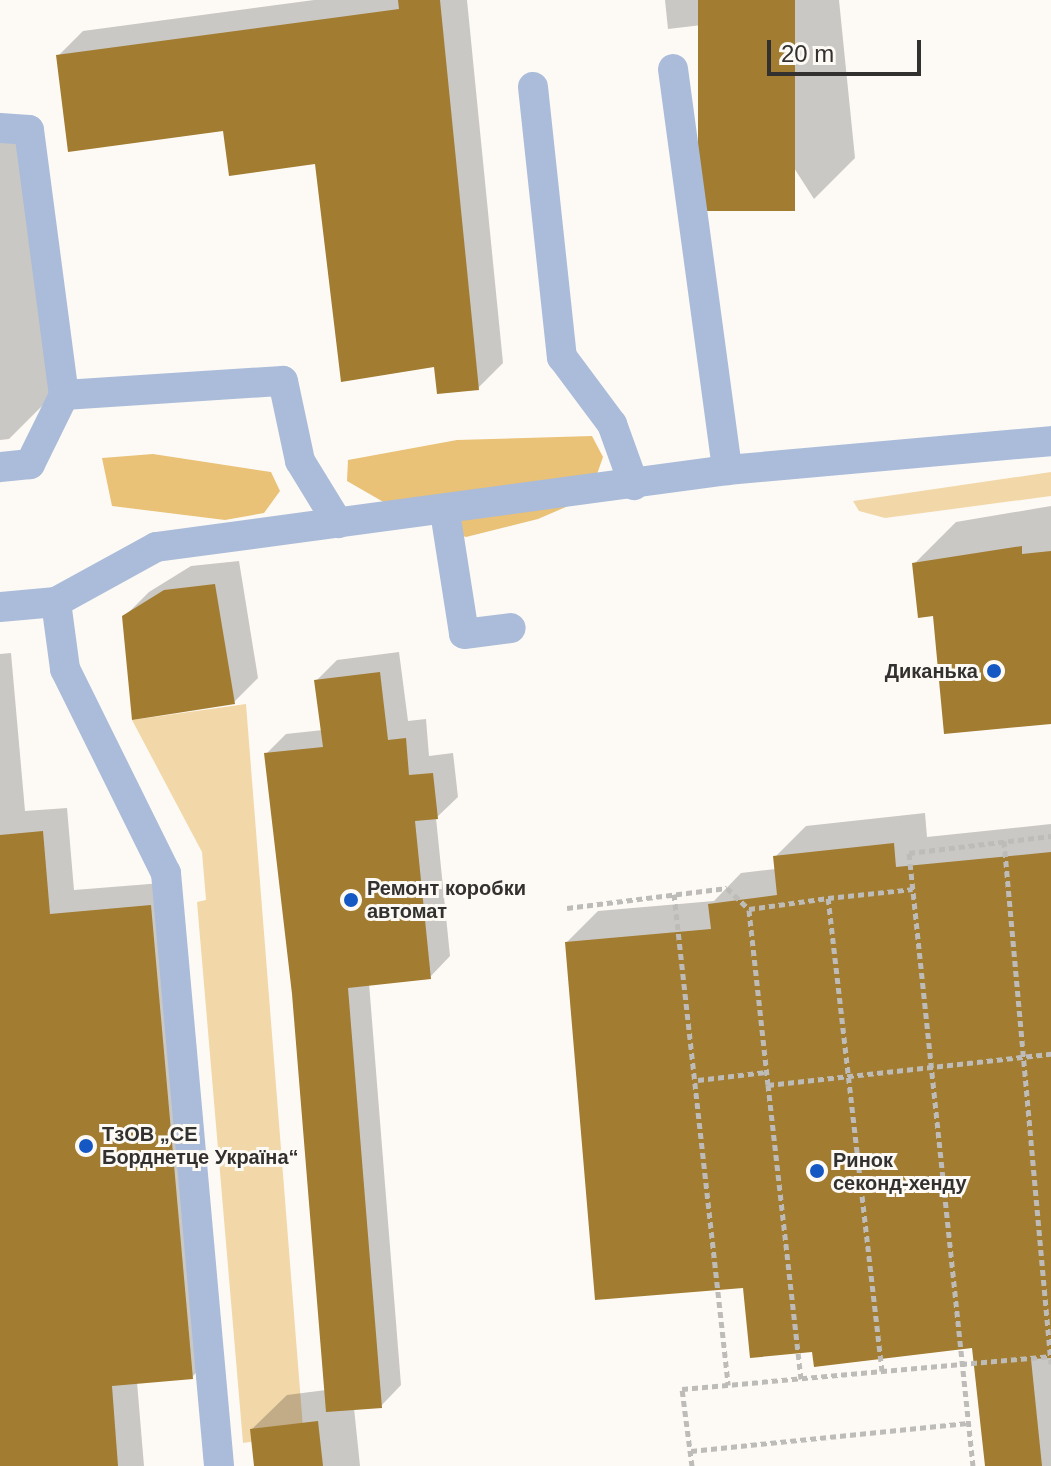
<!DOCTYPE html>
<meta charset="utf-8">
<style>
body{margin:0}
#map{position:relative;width:1051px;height:1466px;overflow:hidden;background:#fdfaf5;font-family:Helvetica,sans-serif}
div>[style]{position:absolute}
.green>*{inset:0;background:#f2d8a9}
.forest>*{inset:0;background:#e9c177}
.shadow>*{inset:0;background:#0003}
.building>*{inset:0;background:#a27c31;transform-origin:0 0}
.path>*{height:5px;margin-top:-2.5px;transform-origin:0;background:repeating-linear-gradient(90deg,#bebcb8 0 6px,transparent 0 10px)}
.lane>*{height:30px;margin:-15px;padding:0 15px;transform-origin:15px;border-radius:15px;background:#aabcd9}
.dots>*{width:22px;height:22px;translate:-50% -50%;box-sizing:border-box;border:4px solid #fdfaf5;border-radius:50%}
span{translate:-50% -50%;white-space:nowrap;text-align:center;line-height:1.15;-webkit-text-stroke:6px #fdfaf5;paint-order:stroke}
.poi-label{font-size:20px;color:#32312f;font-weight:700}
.right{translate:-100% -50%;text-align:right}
.left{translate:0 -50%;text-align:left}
.scale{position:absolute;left:767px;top:40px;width:154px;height:36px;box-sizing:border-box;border:4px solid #32312f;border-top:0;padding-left:10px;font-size:24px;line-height:28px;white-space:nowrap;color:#32312f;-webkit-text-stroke:6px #fdfaf5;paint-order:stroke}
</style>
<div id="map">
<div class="green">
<div style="clip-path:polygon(1051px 472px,1051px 496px,885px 518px,859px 511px,853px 501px)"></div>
<div style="clip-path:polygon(246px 704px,303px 1428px,298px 1435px,243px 1443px,197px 902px,206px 900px,202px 852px,132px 720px)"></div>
</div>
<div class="forest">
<div style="clip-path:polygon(592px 436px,603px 457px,589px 497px,538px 519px,466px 537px,406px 515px,347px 481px,348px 460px,457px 440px)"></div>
<div style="clip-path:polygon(153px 454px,271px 472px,280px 491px,264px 513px,225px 520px,112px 506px,102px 458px)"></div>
</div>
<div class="shadow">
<div style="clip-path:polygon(314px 0,467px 0,503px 363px,478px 388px,436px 364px,317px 162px,225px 129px,58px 56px,83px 31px)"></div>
<div style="clip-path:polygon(665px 0,839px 0,855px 158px,814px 199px,702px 25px,668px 29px)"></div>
<div style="clip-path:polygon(24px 128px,51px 397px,9px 439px,0 440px,0 130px)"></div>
<div style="clip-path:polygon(1051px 506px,1051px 722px,934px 614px,914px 564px,956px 522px)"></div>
<div style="clip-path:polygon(239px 561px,258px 678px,234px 702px,124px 617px,149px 592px,191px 566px)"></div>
<div style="clip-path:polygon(399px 652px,408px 721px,426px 719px,429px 756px,453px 753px,458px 797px,436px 818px,450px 956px,430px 977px,369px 983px,401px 1385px,381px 1406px,354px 1408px,360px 1466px,256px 1466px,252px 1429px,287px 1395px,326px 1390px,294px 993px,266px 754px,286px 734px,323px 730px,316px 681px,337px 660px)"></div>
<div style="clip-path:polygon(11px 653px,25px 811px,67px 808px,74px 890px,175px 882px,216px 1352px,192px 1377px,137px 1382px,144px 1466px,0 1466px,0 654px)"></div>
<div style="clip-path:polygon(925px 813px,927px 837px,1051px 824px,1051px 1466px,987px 1466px,974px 1346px,745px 1285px,567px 942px,598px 911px,714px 901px,741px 873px,776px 869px,775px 857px,806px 826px)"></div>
</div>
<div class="building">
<div style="clip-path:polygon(398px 0,440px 0,479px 390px,437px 394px,434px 367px,341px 382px,315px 164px,229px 176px,223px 131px,68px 152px,56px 55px,399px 9px)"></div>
<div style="left:698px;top:0;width:97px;height:211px"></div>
<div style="clip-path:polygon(1022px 546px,1022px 554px,1051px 551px,1051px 724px,944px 734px,933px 616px,918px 618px,912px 563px)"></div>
<div style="clip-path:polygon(215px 584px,235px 704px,132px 720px,122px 616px,164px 590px)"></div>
<div style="clip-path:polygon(380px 672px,388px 740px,406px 738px,409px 775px,433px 773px,438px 819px,415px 821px,431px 979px,348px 988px,382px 1408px,326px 1412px,292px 994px,264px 753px,323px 747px,314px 680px)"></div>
<div style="clip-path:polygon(43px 831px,50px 914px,151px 905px,193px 1379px,112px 1386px,118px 1466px,0 1466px,0 835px)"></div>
<div style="clip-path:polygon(894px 843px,896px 867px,1051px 852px,1051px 1358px,1031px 1359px,1042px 1466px,985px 1466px,972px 1348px,814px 1367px,812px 1352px,750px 1358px,743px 1288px,595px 1300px,565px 942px,711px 929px,708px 904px,777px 895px,773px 856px)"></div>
<div style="clip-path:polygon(318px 1421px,323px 1466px,254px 1466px,250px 1429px)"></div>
</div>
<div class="path">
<div style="left:1004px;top:841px;width:525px;rotate:84.86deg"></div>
<div style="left:674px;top:894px;width:494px;rotate:83.7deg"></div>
<div style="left:567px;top:908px;width:161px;rotate:-7.1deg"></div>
<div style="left:727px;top:888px;width:30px;rotate:44deg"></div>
<div style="left:698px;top:1080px;width:68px;rotate:-6.7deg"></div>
<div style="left:768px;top:1085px;width:177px;rotate:-96.2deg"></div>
<div style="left:749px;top:909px;width:80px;rotate:-7.9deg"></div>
<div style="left:882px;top:1371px;width:476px;rotate:-96.5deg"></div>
<div style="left:828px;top:898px;width:85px;rotate:-6deg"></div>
<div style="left:801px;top:1379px;width:296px;rotate:-96.4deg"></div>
<div style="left:768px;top:1085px;width:285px;rotate:-6.3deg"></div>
<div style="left:691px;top:1451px;width:278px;rotate:-5.8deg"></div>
<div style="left:692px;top:1466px;width:78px;rotate:-97.4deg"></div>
<div style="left:682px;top:1389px;width:369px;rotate:-5.1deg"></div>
<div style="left:973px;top:1466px;width:616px;rotate:-95.96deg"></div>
<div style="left:909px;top:853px;width:143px;rotate:-6.8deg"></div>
</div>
<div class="lane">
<div style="left:673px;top:69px;width:405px;rotate:82.3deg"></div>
<div style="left:533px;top:87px;width:272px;rotate:83.9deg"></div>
<div style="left:562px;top:357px;width:84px;rotate:53.3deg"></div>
<div style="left:612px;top:424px;width:65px;rotate:70.2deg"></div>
<div style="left:0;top:128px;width:29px;rotate:4deg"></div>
<div style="left:29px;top:130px;width:267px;rotate:82.5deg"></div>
<div style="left:64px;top:395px;width:77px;rotate:116.2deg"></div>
<div style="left:30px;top:464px;width:30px;rotate:174deg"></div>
<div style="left:64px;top:395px;width:219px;rotate:-3.7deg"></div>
<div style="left:283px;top:381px;width:82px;rotate:78deg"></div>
<div style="left:300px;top:461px;width:73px;rotate:58.5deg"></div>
<div style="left:445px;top:512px;width:123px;rotate:81.1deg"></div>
<div style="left:464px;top:634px;width:47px;rotate:-7.3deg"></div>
<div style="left:56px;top:602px;width:68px;rotate:82.3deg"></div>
<div style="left:65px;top:669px;width:228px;rotate:63.7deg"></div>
<div style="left:166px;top:873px;width:595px;rotate:84.89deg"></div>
<div style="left:0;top:607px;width:56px;rotate:-5.1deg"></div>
<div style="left:56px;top:602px;width:114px;rotate:-28.8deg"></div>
<div style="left:156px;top:547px;width:576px;rotate:-7.68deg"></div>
<div style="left:727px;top:470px;width:325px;rotate:-5.1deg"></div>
</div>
<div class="dots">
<div style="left:994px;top:671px;background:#1558c3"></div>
<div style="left:351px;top:900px;background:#1558c3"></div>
<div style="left:86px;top:1146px;background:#1558c3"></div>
<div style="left:817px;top:1171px;background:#1558c3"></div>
</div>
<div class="poi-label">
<span class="right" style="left:978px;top:671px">Диканька</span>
<span class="left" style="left:367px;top:900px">Ремонт коробки<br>автомат</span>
<span class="left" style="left:102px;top:1146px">ТзОВ „СЕ<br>Борднетце Україна“</span>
<span class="left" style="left:833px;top:1172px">Ринок<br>секонд-хенду</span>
</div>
<div class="scale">20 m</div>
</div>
